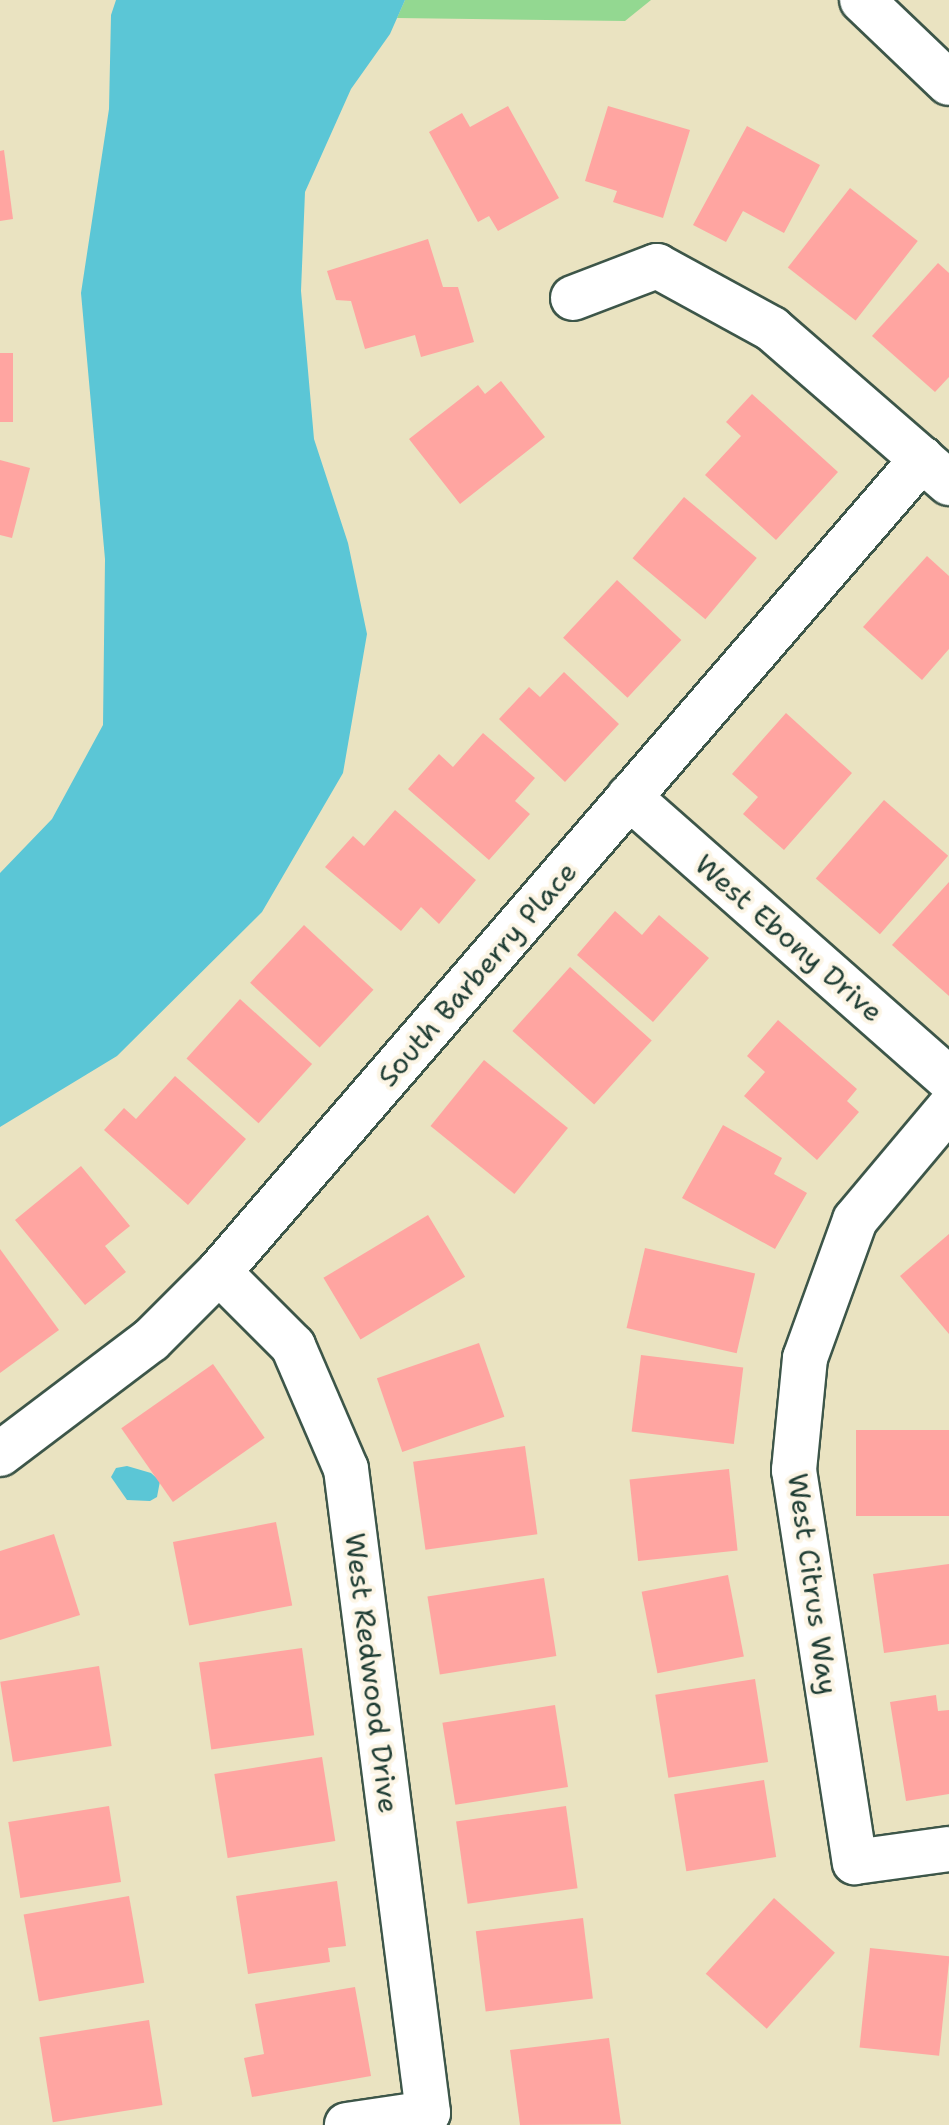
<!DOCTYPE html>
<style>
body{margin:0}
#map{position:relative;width:949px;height:2125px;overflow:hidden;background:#eae3c1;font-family:"Shantell Sans",sans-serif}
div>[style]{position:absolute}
.green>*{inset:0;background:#93d891}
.water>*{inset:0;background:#5bc6d6}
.building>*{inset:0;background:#ffa5a1;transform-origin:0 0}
.roads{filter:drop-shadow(2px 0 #3d5649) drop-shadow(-2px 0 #3d5649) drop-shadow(0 2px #3d5649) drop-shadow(0 -2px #3d5649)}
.minor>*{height:44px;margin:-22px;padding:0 22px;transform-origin:22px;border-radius:22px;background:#fff}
.major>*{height:44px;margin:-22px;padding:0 22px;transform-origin:22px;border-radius:22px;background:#fff}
span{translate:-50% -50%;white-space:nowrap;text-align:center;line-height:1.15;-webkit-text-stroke:8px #fcf5e5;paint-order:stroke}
.street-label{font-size:28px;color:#1f3d34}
</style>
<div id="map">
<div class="green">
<div style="clip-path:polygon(405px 0,651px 0,625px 21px,397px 18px)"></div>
</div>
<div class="water">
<div style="clip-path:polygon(116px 0,405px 0,390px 34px,351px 89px,305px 192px,301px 291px,314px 439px,348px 543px,367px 634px,343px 773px,262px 912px,117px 1056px,0 1127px,0 873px,52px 819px,103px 725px,105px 559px,81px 293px,109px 109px,111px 15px)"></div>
<div style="clip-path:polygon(127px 1466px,151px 1473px,160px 1481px,157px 1497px,150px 1501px,127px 1500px,111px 1477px,116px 1468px)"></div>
</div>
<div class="building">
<div style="clip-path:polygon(508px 106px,559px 198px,498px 231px,489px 216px,478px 222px,429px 132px,462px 113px,470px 127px)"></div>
<div style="clip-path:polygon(608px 106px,690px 130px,663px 218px,613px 202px,617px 191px,585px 181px)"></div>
<div style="clip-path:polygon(747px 126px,820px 165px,784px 233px,743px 211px,726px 242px,693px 225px)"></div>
<div style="clip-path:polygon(4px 150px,13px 219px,0 221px,0 151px)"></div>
<div style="left:850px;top:188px;width:86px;height:101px;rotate:38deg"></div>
<div style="clip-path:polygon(428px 239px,443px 287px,458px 287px,474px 342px,421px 357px,415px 335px,365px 349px,351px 301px,336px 300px,327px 271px)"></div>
<div style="clip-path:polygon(938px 263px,949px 273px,949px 377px,935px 392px,872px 336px)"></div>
<div style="left:0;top:353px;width:13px;height:69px"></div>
<div style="clip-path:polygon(501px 381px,545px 437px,460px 504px,409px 439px,478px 385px,485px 394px)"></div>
<div style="clip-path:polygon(752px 394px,838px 472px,776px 540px,705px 475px,741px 436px,726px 422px)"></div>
<div style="clip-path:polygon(0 460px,30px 468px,12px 538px,0 535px)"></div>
<div style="left:684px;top:497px;width:95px;height:80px;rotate:40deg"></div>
<div style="clip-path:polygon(927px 556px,949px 576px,949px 649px,922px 680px,863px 627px)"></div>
<div style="left:617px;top:580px;width:88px;height:79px;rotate:43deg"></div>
<div style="clip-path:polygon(564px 672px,619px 724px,565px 782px,499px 719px,529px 687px,540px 697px)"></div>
<div style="clip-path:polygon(786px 713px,852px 773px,784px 850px,743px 814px,758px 797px,732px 774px)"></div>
<div style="clip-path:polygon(483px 733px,535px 778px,515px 801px,530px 814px,489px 860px,408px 789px,439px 754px,453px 767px)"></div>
<div style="left:884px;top:800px;width:85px;height:104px;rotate:41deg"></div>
<div style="clip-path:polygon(395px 810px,476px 880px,439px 924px,421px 907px,401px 931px,325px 867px,353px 836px,364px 846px)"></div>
<div style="clip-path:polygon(949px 882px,949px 996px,892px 945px)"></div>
<div style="clip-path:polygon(615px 911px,642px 935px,659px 915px,709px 958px,653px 1022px,577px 955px)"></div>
<div style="left:304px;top:925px;width:95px;height:79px;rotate:43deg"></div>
<div style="left:570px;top:967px;width:110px;height:86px;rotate:42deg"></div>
<div style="left:240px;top:999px;width:97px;height:80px;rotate:42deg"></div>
<div style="clip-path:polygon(778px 1020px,857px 1089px,847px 1101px,859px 1112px,817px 1160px,744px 1096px,765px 1072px,747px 1056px)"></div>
<div style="left:484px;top:1060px;width:108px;height:85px;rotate:39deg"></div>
<div style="clip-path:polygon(175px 1076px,246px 1139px,188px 1205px,104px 1130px,124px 1108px,136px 1119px)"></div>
<div style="clip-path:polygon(723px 1125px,782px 1158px,774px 1174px,807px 1193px,775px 1249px,682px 1198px)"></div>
<div style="clip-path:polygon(81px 1166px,130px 1226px,105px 1246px,126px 1272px,85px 1305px,15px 1220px)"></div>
<div style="left:428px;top:1215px;width:72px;height:122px;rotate:59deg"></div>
<div style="clip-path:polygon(949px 1234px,949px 1334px,900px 1276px)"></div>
<div style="left:645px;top:1248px;width:113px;height:82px;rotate:13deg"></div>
<div style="clip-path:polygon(0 1249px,59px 1330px,0 1373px)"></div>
<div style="left:479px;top:1343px;width:78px;height:108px;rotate:71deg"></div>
<div style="left:641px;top:1355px;width:103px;height:77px;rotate:7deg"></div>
<div style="left:213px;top:1364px;width:90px;height:112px;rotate:55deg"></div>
<div style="left:949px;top:1430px;width:86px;height:93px;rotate:90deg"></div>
<div style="left:525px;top:1446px;width:89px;height:113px;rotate:82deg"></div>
<div style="left:729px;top:1469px;width:82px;height:100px;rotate:84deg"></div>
<div style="left:276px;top:1522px;width:85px;height:105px;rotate:79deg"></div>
<div style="clip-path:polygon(54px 1534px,80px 1615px,0 1640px,0 1551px)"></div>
<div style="clip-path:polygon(949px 1564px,949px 1644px,884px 1653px,873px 1574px)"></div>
<div style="left:728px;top:1575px;width:83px;height:88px;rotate:79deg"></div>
<div style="left:544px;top:1578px;width:79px;height:118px;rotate:81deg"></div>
<div style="left:302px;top:1648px;width:88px;height:104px;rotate:82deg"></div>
<div style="left:99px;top:1666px;width:81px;height:100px;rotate:81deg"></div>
<div style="left:755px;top:1679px;width:84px;height:101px;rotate:81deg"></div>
<div style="clip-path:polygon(936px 1695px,938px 1711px,949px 1710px,949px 1794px,906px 1801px,890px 1702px)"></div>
<div style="left:555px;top:1705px;width:83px;height:114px;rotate:81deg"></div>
<div style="left:322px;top:1757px;width:85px;height:109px;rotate:81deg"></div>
<div style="left:764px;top:1780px;width:78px;height:91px;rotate:81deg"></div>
<div style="left:109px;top:1806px;width:77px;height:102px;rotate:81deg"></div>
<div style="left:566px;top:1806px;width:83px;height:111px;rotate:82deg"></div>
<div style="clip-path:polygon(337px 1881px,346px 1946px,328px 1948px,330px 1962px,248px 1974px,236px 1896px)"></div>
<div style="left:129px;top:1896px;width:88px;height:107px;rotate:80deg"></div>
<div style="left:774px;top:1898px;width:82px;height:102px;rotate:42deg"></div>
<div style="left:583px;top:1918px;width:81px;height:108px;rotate:83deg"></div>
<div style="left:870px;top:1948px;width:80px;height:100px;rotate:6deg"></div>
<div style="clip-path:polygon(355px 1987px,371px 2076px,252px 2097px,244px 2058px,264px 2054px,255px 2004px)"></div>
<div style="left:149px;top:2020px;width:86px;height:111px;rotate:81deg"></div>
<div style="clip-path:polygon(609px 2038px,621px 2124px,520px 2125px,510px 2050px)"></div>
</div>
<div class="roads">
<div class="minor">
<div style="left:573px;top:298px;width:90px;rotate:-20.9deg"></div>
<div style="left:657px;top:266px;width:131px;rotate:28.7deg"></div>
<div style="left:772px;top:329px;width:235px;rotate:41deg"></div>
<div style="left:629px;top:797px;width:427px;rotate:41.4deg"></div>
<div style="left:949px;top:1108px;width:146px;rotate:130deg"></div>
<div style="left:855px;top:1220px;width:147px;rotate:109.9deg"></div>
<div style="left:805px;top:1358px;width:113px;rotate:95.6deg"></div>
<div style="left:794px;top:1470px;width:397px;rotate:81.2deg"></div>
<div style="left:855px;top:1862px;width:95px;rotate:-7.9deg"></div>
<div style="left:219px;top:1272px;width:105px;rotate:45deg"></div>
<div style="left:293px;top:1346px;width:134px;rotate:66.7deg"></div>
<div style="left:346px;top:1469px;width:649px;rotate:82.74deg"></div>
<div style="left:428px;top:2113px;width:82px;rotate:171.6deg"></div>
<div style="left:0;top:1454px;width:189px;rotate:-37.1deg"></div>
<div style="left:151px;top:1340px;width:96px;rotate:-45deg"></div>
<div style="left:219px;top:1272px;width:1075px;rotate:-49.15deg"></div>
</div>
<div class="major">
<div style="left:862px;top:0;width:120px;rotate:43.7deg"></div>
</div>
</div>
<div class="street-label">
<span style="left:789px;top:938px;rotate:41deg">West Ebony Drive</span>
<span style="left:477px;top:974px;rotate:-49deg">South Barberry Place</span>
<span style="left:813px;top:1584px;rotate:82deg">West Citrus Way</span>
<span style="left:372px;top:1673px;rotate:83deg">West Redwood Drive</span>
</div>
</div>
